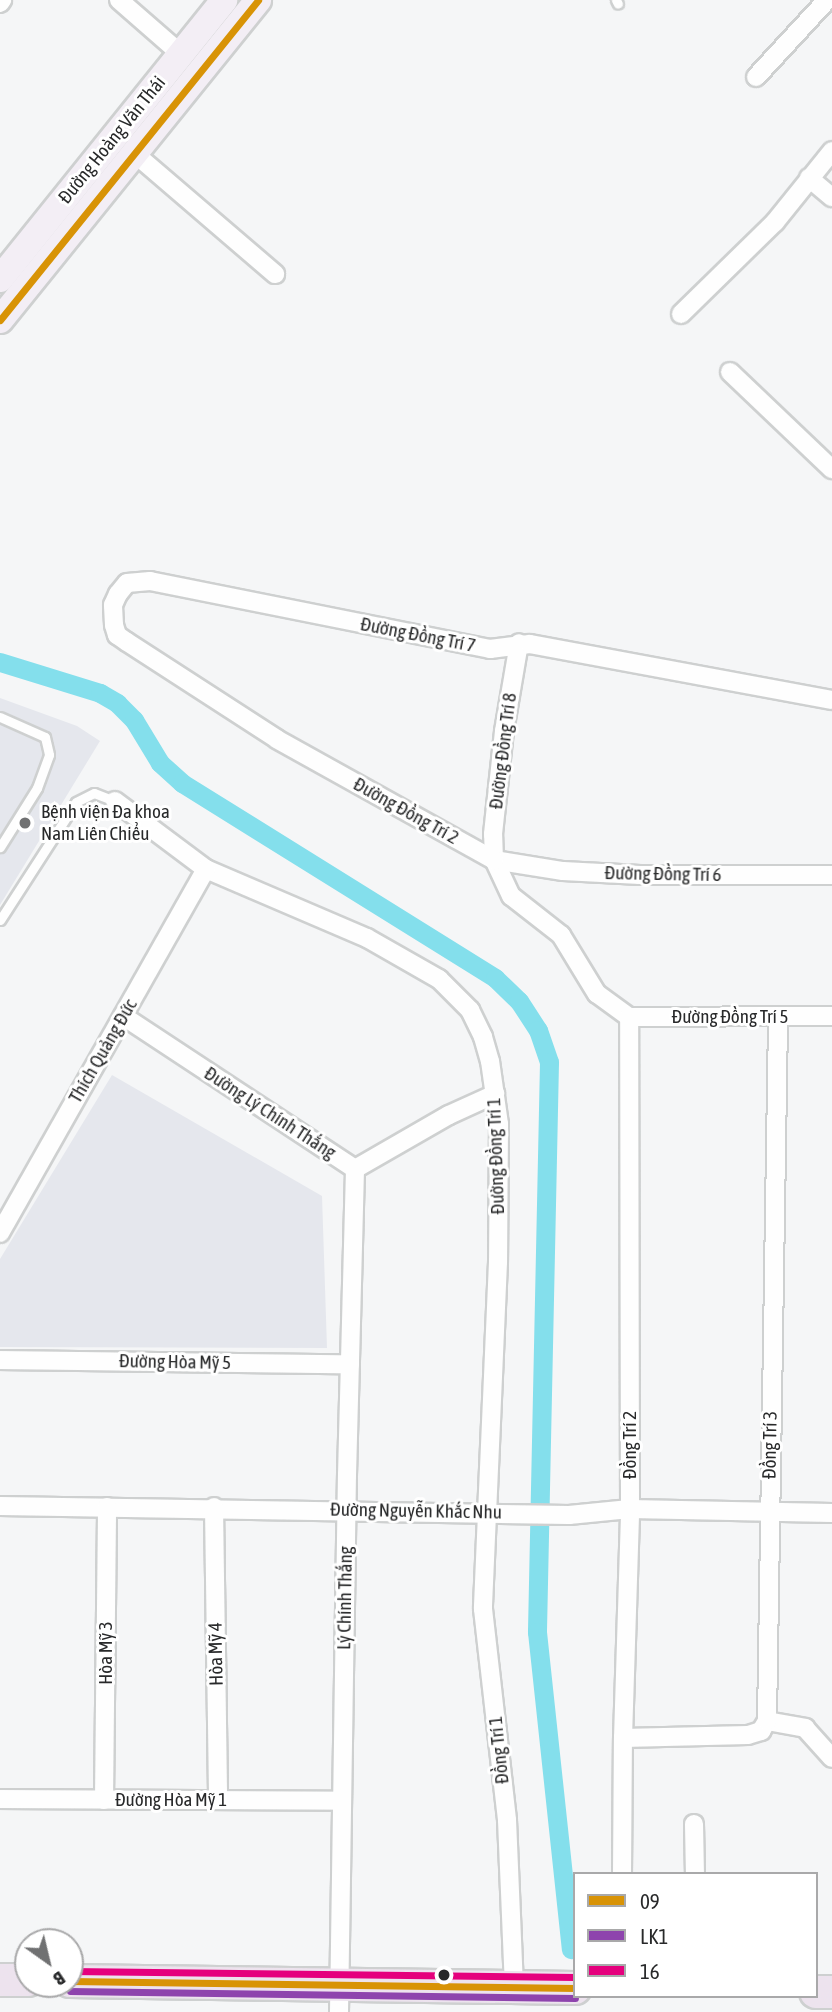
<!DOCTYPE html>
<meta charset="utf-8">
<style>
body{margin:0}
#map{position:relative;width:832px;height:2012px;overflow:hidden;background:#f5f6f7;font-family:"Asap Condensed",sans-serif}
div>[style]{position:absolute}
.built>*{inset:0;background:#e5e7ed}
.canal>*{height:19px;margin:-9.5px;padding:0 9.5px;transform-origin:9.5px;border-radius:9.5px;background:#84dfec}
.roads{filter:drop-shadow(2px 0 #ced0d0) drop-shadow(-2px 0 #ced0d0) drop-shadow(0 2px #ced0d0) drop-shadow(0 -2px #ced0d0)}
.lane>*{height:9px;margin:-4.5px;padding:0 4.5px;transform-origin:4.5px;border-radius:4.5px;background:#fefefe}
.street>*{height:18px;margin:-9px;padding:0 9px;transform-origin:9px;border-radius:9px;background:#fefefe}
.primary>*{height:26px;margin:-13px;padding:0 13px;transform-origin:13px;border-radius:13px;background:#f3eef5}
.highway>*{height:32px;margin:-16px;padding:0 16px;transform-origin:16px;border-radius:16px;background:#ede3ee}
.bus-1>*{height:7px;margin:-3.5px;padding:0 3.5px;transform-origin:3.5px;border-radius:3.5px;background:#d89306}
.bus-2>*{height:7px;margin:-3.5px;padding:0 3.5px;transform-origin:3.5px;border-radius:3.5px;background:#8e44ad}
.bus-3>*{height:7px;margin:-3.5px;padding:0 3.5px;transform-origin:3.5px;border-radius:3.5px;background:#e5007d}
.dots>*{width:19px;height:19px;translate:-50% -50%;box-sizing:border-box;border:4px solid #fff;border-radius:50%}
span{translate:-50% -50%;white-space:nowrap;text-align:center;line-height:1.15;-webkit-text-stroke:6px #fff;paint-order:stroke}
.street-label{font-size:19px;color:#28292a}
.poi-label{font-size:19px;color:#28292a}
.left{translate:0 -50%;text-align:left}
.legend{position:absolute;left:573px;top:1872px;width:245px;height:126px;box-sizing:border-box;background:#fff;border:2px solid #a9a9aa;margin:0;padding:9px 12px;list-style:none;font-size:21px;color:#28292a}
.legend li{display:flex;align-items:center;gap:14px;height:35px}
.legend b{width:35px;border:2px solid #a9a9aa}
.north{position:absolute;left:14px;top:1928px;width:70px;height:70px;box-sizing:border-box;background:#fff;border:2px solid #a9a9aa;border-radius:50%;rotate:146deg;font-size:19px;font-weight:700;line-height:28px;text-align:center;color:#28292a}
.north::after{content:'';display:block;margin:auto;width:24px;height:32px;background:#707172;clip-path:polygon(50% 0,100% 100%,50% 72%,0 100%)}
</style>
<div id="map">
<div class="built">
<div style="clip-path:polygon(0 698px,77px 726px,100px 741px,0 905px)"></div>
<div style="clip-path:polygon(112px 1075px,322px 1196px,327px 1348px,0 1347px,0 1259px)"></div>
</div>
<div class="canal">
<div style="left:0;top:662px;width:105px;rotate:17.2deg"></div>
<div style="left:100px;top:693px;width:20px;rotate:30deg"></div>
<div style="left:117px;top:703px;width:24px;rotate:45deg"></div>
<div style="left:134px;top:720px;width:50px;rotate:58.8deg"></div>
<div style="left:160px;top:763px;width:30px;rotate:42deg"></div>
<div style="left:182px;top:783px;width:369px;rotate:31.9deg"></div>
<div style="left:495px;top:978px;width:33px;rotate:44deg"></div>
<div style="left:519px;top:1001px;width:35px;rotate:57deg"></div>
<div style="left:538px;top:1030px;width:34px;rotate:71deg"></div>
<div style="left:549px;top:1062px;width:570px;rotate:91.21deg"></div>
<div style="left:537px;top:1632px;width:319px;rotate:83.9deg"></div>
</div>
<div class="roads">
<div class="lane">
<div style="left:616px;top:0;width:4px;rotate:63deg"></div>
<div style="left:0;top:717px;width:49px;rotate:24deg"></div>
<div style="left:45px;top:737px;width:18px;rotate:77deg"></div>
<div style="left:49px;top:755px;width:35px;rotate:110deg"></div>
<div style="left:37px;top:788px;width:70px;rotate:122.1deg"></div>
<div style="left:0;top:920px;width:140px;rotate:-57.2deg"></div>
<div style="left:76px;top:802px;width:20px;rotate:-27deg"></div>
<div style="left:94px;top:793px;width:22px;rotate:21deg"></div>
</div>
<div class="street">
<div style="left:119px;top:0;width:82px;rotate:41.1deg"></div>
<div style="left:0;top:3px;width:4px;rotate:-56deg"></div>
<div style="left:756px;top:77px;width:105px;rotate:-47.3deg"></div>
<div style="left:134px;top:153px;width:186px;rotate:40.6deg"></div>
<div style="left:809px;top:178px;width:30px;rotate:40deg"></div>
<div style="left:681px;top:314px;width:132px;rotate:-44.4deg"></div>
<div style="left:775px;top:222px;width:91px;rotate:-51.2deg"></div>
<div style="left:730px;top:372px;width:141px;rotate:43.6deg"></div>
<div style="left:115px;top:801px;width:114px;rotate:36.8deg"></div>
<div style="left:206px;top:869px;width:175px;rotate:23.2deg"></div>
<div style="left:367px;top:938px;width:83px;rotate:29.7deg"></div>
<div style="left:439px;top:979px;width:44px;rotate:45deg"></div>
<div style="left:470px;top:1010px;width:30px;rotate:64deg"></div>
<div style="left:483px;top:1037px;width:25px;rotate:74deg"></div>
<div style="left:490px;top:1061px;width:64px;rotate:81.9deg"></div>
<div style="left:499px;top:1124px;width:138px;rotate:90.4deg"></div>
<div style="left:498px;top:1262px;width:347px;rotate:92.5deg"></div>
<div style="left:483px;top:1609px;width:212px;rotate:83.5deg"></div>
<div style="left:507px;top:1820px;width:167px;rotate:87.6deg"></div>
<div style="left:494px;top:860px;width:70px;rotate:9.1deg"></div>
<div style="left:563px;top:871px;width:77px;rotate:3deg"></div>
<div style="left:640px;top:875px;width:192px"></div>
<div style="left:494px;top:860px;width:26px;rotate:-92deg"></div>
<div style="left:493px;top:834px;width:104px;rotate:-83.9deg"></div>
<div style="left:504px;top:731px;width:89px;rotate:-80.3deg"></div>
<div style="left:123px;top:1016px;width:278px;rotate:33.4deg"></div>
<div style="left:629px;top:1017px;width:39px;rotate:-144deg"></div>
<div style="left:597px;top:994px;width:69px;rotate:-121.4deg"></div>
<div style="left:561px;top:935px;width:63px;rotate:-142deg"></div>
<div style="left:511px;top:896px;width:40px;rotate:-115deg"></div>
<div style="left:494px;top:860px;width:248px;rotate:-150.9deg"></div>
<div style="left:277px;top:739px;width:179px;rotate:-147.1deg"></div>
<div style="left:127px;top:642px;width:12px;rotate:-145deg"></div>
<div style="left:117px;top:635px;width:10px;rotate:-107deg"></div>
<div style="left:114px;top:625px;width:20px;rotate:-93deg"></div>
<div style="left:113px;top:605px;width:12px;rotate:-66deg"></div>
<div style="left:118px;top:594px;width:14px;rotate:-51deg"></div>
<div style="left:127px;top:583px;width:23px;rotate:-5deg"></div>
<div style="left:150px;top:581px;width:347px;rotate:11.3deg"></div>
<div style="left:490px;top:649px;width:40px;rotate:-7.1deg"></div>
<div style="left:530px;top:644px;width:307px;rotate:10.5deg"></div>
<div style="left:629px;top:1017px;width:203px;rotate:-0.3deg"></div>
<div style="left:355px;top:1169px;width:108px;rotate:-29.9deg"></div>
<div style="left:449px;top:1115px;width:51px;rotate:-24.5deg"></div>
<div style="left:0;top:1233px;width:418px;rotate:-60.5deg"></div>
<div style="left:0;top:1360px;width:350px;rotate:0.7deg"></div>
<div style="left:0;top:1506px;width:569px;rotate:0.91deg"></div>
<div style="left:569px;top:1515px;width:61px;rotate:-5.6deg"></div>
<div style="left:630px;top:1509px;width:202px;rotate:1.1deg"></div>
<div style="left:214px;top:1507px;width:293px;rotate:89.2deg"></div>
<div style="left:767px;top:1721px;width:39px;rotate:10deg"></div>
<div style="left:805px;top:1728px;width:40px;rotate:48deg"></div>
<div style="left:623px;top:1738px;width:125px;rotate:-1.4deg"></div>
<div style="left:748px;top:1735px;width:14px;rotate:-17deg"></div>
<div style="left:761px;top:1731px;width:12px;rotate:-59deg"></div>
<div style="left:767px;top:1721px;width:703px;rotate:-89.1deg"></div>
<div style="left:0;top:1799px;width:342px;rotate:0.3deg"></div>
<div style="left:104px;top:1800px;width:293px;rotate:-89.4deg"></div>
<div style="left:694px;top:1824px;width:50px;rotate:88.9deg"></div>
<div style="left:622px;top:1874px;width:136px;rotate:-89.6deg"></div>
<div style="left:623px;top:1738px;width:229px;rotate:-88.2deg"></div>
<div style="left:630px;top:1509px;width:492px;rotate:-90.1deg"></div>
<div style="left:339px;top:2012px;width:537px;rotate:-89.15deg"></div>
<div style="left:347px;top:1475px;width:306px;rotate:-88.5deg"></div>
</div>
<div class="primary">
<div style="left:0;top:279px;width:358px;rotate:-51.2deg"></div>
<div style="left:0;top:320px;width:411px;rotate:-51.1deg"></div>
</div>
<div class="highway">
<div style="left:0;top:1980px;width:28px"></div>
<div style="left:70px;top:1981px;width:505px;rotate:0.79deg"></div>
<div style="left:816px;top:1992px;width:16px"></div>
</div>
</div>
<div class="bus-1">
<div style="left:0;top:320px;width:411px;rotate:-51.1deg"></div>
<div style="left:70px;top:1981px;width:505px;rotate:0.79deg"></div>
</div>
<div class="bus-2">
<div style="left:70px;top:1991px;width:505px;rotate:0.79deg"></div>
</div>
<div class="bus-3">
<div style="left:70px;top:1971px;width:505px;rotate:0.68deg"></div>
</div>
<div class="dots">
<div style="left:25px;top:823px;background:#707172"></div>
<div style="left:444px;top:1975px;background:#28292a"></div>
</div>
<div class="street-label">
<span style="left:112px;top:140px;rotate:-51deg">Đường Hoàng Văn Thái</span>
<span style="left:418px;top:635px;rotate:11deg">Đường Đồng Trí 7</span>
<span style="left:503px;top:751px;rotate:-83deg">Đường Đồng Trí 8</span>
<span style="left:406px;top:811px;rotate:29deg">Đường Đồng Trí 2</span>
<span style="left:663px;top:874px;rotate:1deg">Đường Đồng Trí 6</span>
<span style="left:730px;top:1017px">Đường Đồng Trí 5</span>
<span style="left:103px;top:1051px;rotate:-60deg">Thích Quảng Đức</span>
<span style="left:270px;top:1113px;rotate:33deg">Đường Lý Chính Thắng</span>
<span style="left:496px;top:1156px;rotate:-92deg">Đường Đồng Trí 1</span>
<span style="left:175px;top:1362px;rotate:1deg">Đường Hòa Mỹ 5</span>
<span style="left:630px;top:1445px;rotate:-90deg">Đồng Trí 2</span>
<span style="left:770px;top:1445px;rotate:-89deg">Đồng Trí 3</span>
<span style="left:416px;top:1511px;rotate:1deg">Đường Nguyễn Khắc Nhu</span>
<span style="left:345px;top:1598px;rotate:-89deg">Lý Chính Thắng</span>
<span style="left:106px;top:1653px;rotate:-90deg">Hòa Mỹ 3</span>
<span style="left:216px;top:1654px;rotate:-91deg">Hòa Mỹ 4</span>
<span style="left:499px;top:1750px;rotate:-96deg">Đồng Trí 1</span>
<span style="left:171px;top:1800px">Đường Hòa Mỹ 1</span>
</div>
<div class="poi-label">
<span class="left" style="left:41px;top:823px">Bệnh viện Đa khoa<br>Nam Liên Chiểu</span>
</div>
<ul class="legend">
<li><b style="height:9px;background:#d89306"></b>09</li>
<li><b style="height:9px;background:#8e44ad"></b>LK1</li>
<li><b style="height:9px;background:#e5007d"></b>16</li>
</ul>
<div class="north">B</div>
</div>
